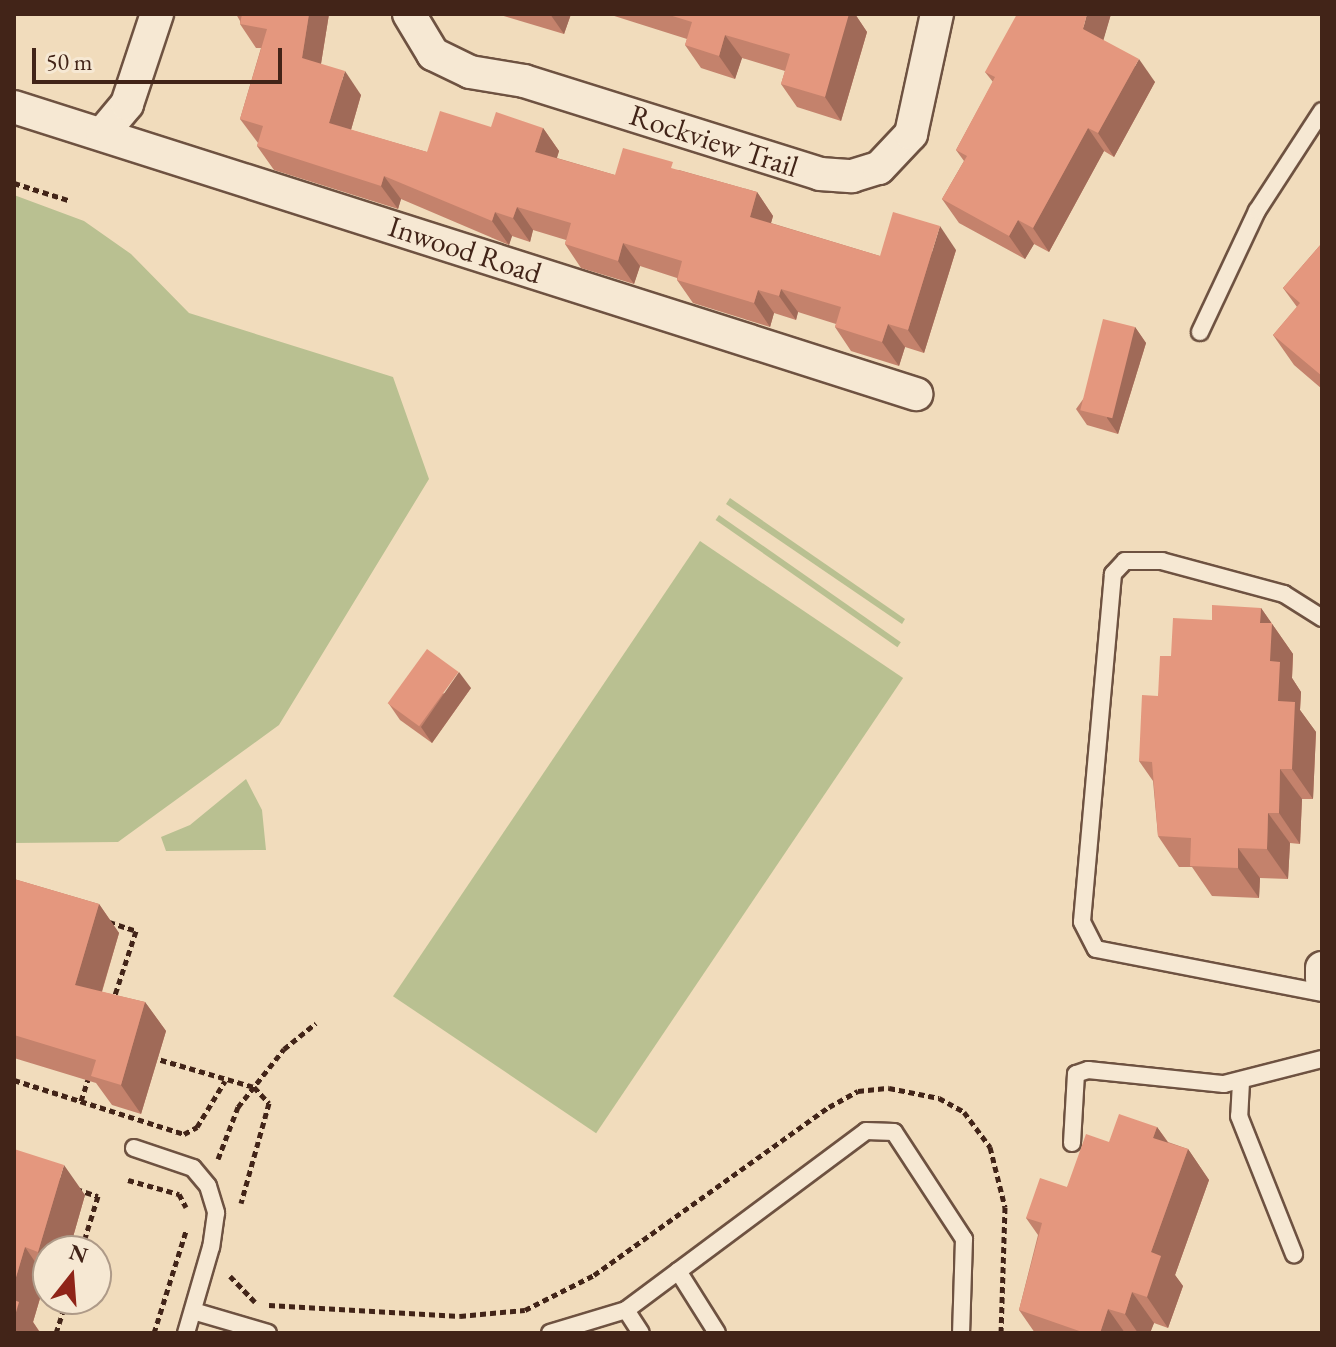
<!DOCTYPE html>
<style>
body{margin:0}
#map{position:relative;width:1336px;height:1347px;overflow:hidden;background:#f1dcbc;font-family:"EB Garamond",serif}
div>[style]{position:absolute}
.green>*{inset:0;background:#b9c091;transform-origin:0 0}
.path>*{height:5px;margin-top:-2.5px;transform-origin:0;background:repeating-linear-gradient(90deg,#422418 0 6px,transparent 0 10px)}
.roads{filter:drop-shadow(2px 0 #6e5241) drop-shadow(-2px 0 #6e5241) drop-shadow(0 2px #6e5241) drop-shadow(0 -2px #6e5241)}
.service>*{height:16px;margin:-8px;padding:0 8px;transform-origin:8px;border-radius:8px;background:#f6e8d3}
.minor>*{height:32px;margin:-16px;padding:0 16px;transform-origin:16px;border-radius:16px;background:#f6e8d3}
.wall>*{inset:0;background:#c4826c}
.shaded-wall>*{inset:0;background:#a06a58}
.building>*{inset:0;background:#e4977e;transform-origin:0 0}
span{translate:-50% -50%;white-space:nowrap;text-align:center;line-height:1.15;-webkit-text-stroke:6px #f6e8d3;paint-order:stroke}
.street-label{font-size:30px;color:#422418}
.frame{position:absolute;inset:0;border:16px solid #422418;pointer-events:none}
.north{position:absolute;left:32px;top:1235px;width:80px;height:80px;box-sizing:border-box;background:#f6e8d3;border:2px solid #ae9a88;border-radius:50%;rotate:17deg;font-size:22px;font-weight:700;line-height:32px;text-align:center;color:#422418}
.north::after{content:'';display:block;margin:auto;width:28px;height:36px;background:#8f2418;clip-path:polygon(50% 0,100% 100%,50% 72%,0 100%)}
.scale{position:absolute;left:32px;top:48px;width:250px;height:36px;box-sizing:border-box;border:4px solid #422418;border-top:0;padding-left:10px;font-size:24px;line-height:28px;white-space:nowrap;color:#422418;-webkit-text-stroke:6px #f6e8d3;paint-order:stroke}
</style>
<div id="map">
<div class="green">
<div style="clip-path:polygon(14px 195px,84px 221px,131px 254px,189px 313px,393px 377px,429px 479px,279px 725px,118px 842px,14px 843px)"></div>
<div style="clip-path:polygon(730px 498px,905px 619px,902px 624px,726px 504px)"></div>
<div style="left:719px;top:515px;width:222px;height:6px;rotate:35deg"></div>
<div style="left:700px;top:541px;width:245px;height:549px;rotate:34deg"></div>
<div style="clip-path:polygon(246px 779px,262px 810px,266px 850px,166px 851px,161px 837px,190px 825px)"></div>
</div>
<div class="path">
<div style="left:14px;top:183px;width:57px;rotate:17.5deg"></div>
<div style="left:109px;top:922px;width:28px;rotate:18deg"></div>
<div style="left:136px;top:931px;width:74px;rotate:108.2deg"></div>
<div style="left:151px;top:1057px;width:107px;rotate:16.2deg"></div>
<div style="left:254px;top:1087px;width:22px;rotate:47deg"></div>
<div style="left:269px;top:1103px;width:104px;rotate:105.6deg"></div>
<div style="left:14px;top:1080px;width:178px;rotate:17.6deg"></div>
<div style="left:184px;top:1134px;width:15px;rotate:-28deg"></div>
<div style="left:197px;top:1127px;width:54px;rotate:-58.7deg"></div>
<div style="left:81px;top:1101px;width:26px;rotate:-72deg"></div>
<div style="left:218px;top:1159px;width:56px;rotate:-69deg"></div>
<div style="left:238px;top:1107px;width:74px;rotate:-51.6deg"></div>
<div style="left:284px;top:1049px;width:41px;rotate:-39.1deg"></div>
<div style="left:128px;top:1180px;width:53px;rotate:15.4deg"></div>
<div style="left:179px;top:1194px;width:15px;rotate:62deg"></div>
<div style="left:76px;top:1189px;width:23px;rotate:18deg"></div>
<div style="left:98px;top:1196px;width:58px;rotate:107.2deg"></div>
<div style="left:230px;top:1276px;width:36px;rotate:46deg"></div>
<div style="left:269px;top:1305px;width:191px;rotate:3.3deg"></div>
<div style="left:460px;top:1316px;width:65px;rotate:-5.3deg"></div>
<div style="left:525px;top:1310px;width:77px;rotate:-26.9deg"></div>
<div style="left:594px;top:1275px;width:289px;rotate:-35.6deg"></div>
<div style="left:829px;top:1107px;width:33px;rotate:-29deg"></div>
<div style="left:858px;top:1091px;width:31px;rotate:-6deg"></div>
<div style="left:889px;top:1088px;width:51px;rotate:11.3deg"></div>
<div style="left:939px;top:1098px;width:29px;rotate:29deg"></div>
<div style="left:964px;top:1112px;width:44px;rotate:53.4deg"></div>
<div style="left:990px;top:1147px;width:62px;rotate:76deg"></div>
<div style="left:1005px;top:1207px;width:126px;rotate:91.8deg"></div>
<div style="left:56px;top:1333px;width:36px;rotate:-72deg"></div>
<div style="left:154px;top:1333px;width:107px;rotate:-72.6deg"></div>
</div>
<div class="roads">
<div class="service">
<div style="left:1200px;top:332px;width:134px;rotate:-64.8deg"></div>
<div style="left:1257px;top:211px;width:119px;rotate:-57deg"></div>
<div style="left:1322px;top:618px;width:45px;rotate:-147.7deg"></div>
<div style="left:1284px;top:594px;width:126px;rotate:-164.9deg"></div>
<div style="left:1162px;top:561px;width:37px;rotate:180deg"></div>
<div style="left:1125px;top:561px;width:18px;rotate:133deg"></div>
<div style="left:1113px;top:574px;width:349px;rotate:95.1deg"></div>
<div style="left:1082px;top:922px;width:30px;rotate:63deg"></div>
<div style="left:1096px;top:949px;width:230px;rotate:11deg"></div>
<div style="left:1241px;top:1082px;width:34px;rotate:93deg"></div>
<div style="left:1239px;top:1116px;width:149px;rotate:68.3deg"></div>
<div style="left:1072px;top:1143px;width:69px;rotate:-86.7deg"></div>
<div style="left:1076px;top:1074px;width:13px;rotate:-18deg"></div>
<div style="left:1088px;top:1070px;width:137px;rotate:5.9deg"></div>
<div style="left:1224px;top:1084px;width:101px;rotate:-14.3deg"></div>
<div style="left:134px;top:1148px;width:62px;rotate:18.7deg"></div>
<div style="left:193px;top:1168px;width:23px;rotate:50deg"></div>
<div style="left:208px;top:1186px;width:28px;rotate:73deg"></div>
<div style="left:216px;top:1213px;width:34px;rotate:98deg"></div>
<div style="left:211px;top:1247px;width:90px;rotate:106.2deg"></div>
<div style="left:678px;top:1271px;width:73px;rotate:57.8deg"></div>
<div style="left:626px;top:1310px;width:299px;rotate:-36.7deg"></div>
<div style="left:866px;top:1131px;width:28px;rotate:2deg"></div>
<div style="left:894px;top:1132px;width:128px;rotate:56.8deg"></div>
<div style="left:964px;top:1239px;width:94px;rotate:91.8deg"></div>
<div style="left:193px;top:1311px;width:78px;rotate:16.3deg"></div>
<div style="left:550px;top:1333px;width:79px;rotate:-16.8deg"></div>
<div style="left:626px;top:1310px;width:27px;rotate:57deg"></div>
</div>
<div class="minor">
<div style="left:409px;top:14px;width:47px;rotate:59deg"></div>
<div style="left:433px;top:54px;width:41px;rotate:25.9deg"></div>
<div style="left:470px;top:72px;width:55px;rotate:9.5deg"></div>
<div style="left:524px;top:81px;width:310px;rotate:17.4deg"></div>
<div style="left:820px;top:174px;width:32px;rotate:4deg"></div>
<div style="left:852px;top:176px;width:28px;rotate:-17deg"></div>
<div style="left:879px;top:168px;width:47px;rotate:-46.7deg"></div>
<div style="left:911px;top:134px;width:123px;rotate:-77.8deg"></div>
<div style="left:14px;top:107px;width:947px;rotate:17.65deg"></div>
<div style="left:102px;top:134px;width:39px;rotate:-50deg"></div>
<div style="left:127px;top:104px;width:95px;rotate:-71.6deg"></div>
<div style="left:1322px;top:968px;width:11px;rotate:90deg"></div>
</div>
</div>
<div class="wall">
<div style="clip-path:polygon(236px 14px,329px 14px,321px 64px,361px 95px,351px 130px,427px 152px,491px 127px,543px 128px,559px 151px,557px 158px,615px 175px,679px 170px,757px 192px,773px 216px,771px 223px,880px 256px,956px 250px,924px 353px,905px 347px,899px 366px,851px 351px,835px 327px,836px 324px,798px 312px,796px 320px,774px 313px,770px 327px,693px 303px,677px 280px,677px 278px,640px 266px,634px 284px,581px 268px,565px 244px,566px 240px,533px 230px,530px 242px,512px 236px,509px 245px,401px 199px,398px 209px,274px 170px,257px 146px,258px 143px,240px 119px,261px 48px,256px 48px,240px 24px,240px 21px)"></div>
<div style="clip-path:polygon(497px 14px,571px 14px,564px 34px)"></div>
<div style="clip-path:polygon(608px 14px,855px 14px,867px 32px,841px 121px,797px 107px,781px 84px,785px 71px,742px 58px,735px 79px,701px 68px,685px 45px,687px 39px)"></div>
<div style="clip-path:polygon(1111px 14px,1103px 40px,1155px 82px,1114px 157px,1104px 151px,1049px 252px,1034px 244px,1025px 259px,959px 223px,942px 199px,964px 161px,956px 150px,993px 82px,985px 72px)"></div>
<div style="clip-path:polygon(1322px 243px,1322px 389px,1294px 365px,1273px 335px,1297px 307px,1283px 288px)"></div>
<div style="clip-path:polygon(1135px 327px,1146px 343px,1118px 434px,1087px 425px,1076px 409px)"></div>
<div style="clip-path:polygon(1261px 608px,1293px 654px,1292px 678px,1301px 692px,1300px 710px,1316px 732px,1313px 799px,1302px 799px,1300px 844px,1290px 843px,1288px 879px,1260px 878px,1259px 898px,1212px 896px,1192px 867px,1179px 867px,1158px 836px,1153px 781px,1139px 761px,1158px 696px,1171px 656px,1212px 620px)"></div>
<div style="clip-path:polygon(471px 688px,432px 743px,400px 720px,389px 704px)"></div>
<div style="clip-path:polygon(14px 879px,99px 904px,119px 933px,102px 992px,145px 1002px,166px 1031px,141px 1114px,112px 1105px,96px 1083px,14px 1058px)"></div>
<div style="clip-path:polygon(1157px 1127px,1168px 1142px,1188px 1149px,1209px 1180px,1175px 1275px,1183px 1286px,1168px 1328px,1154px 1323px,1150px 1333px,1035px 1333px,1019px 1310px,1038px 1235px,1026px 1218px,1067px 1187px,1109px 1142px)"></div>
<div style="clip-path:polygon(14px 1149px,85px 1195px,69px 1251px,48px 1251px,48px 1278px,46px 1278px,33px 1322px,40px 1332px,14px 1333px)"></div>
</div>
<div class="shaded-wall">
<div style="clip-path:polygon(309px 14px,329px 14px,318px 82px,302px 58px)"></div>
<div style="clip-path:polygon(550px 14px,571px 14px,564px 34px)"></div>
<div style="clip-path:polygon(839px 14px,855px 14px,867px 32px,841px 121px,825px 97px)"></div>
<div style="clip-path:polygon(1087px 14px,1111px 14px,1100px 52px,1083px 29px)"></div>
<div style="clip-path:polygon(725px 35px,742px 58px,735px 79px,719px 56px)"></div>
<div style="clip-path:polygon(1139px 59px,1155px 82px,1114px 157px,1098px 133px)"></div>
<div style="clip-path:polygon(345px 71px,361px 95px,346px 147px,329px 123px)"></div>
<div style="clip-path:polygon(543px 128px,559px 151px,551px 175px,535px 152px)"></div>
<div style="clip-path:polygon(1088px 128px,1104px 151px,1049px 252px,1033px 228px)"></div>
<div style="clip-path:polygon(384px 176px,401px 199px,398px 209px,381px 186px)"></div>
<div style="clip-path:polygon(757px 192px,773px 216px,766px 240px,750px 217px)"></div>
<div style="clip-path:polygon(517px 207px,533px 230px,530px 242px,513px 218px)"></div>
<div style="clip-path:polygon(495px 212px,512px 236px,509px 245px,492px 221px)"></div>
<div style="clip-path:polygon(1018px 220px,1034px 244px,1025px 259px,1009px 236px)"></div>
<div style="clip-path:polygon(940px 226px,956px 250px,924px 353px,908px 330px)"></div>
<div style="clip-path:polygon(623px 243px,640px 266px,634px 284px,618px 261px)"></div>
<div style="clip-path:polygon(781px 289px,798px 312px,796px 320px,779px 296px)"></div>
<div style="clip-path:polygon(758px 290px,774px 313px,770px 327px,754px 303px)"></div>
<div style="clip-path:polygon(888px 324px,905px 347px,899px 366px,882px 342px)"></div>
<div style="clip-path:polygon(1135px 327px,1146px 343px,1118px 434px,1107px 418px)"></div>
<div style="clip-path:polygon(1261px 608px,1293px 654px,1292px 678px,1301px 692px,1300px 710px,1316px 732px,1313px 799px,1292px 769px,1270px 661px,1260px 623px)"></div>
<div style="clip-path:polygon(459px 672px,471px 688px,432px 743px,421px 727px)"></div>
<div style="clip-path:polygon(1280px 769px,1302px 799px,1300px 844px,1279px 813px)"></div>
<div style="clip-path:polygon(1268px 813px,1290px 843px,1288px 879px,1267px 849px)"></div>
<div style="clip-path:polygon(1238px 848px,1260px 878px,1259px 898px,1238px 868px)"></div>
<div style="clip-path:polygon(99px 904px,119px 933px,95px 1014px,75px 985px)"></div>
<div style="clip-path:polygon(145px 1002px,166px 1031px,141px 1114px,121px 1085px)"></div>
<div style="clip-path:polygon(1157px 1127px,1178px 1157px,1153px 1138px)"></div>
<div style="clip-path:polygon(1188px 1149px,1209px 1180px,1175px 1275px,1183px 1286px,1168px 1328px,1147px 1297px,1151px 1252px)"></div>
<div style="clip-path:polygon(64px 1165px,85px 1195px,69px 1251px,48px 1251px,48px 1266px,38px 1252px)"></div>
<div style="clip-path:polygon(25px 1247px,46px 1278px,33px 1322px,40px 1333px,14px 1333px,14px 1284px)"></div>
<div style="clip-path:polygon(1132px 1292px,1154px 1323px,1150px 1333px,1138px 1333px,1125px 1314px)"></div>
<div style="clip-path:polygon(1108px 1309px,1125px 1333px,1100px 1333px)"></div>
</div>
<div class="building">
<div style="clip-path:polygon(242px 14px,309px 14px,302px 58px,345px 71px,329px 123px,427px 152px,440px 111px,491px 127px,496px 112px,543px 128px,535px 152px,615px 175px,623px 148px,673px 162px,671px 168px,757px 192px,750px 217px,880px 256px,893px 212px,940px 226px,908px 330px,888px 324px,882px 342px,835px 327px,841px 307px,781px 289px,779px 296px,758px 290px,754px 303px,677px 280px,682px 261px,623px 243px,618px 261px,565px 244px,571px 223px,517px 207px,513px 218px,495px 212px,492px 221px,384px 176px,381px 186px,257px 146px,263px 126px,240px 119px,267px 29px,240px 24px)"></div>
<div style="clip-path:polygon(666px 14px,849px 14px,825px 97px,781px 84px,790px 54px,725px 35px,719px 56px,685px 45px,692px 22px)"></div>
<div style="clip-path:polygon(1017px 14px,1087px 14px,1083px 29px,1139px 59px,1098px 133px,1088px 128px,1033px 228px,1018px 220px,1009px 236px,942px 199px,967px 156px,956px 150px,995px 77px,985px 72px)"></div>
<div style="clip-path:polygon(1322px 243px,1322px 376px,1273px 335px,1300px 303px,1283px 288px)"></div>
<div style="left:1103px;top:319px;width:33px;height:94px;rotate:14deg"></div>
<div style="clip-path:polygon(1212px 605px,1261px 608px,1260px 623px,1272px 623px,1270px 661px,1280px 662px,1278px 701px,1295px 702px,1292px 769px,1280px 769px,1279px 813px,1268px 813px,1267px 849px,1238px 848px,1238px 868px,1190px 866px,1191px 838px,1158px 836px,1152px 762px,1139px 761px,1142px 695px,1158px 696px,1160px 656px,1171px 656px,1173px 618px,1212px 620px)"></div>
<div style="left:427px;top:649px;width:39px;height:67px;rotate:36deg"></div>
<div style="clip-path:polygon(14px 879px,99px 904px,75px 985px,145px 1002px,121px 1085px,91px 1076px,96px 1060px,14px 1035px)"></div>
<div style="clip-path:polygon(1119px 1114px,1157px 1127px,1153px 1138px,1188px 1149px,1151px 1252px,1161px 1256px,1147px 1297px,1132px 1292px,1125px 1314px,1108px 1309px,1100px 1333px,1085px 1333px,1019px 1310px,1042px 1223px,1026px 1218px,1040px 1178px,1067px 1187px,1086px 1134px,1109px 1142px)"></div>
<div style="clip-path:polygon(14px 1149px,64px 1165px,38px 1252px,25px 1247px,14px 1284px)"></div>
<div style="clip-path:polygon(14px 1300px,19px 1302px,14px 1319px)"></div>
</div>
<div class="street-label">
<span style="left:714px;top:141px;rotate:18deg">Rockview Trail</span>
<span style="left:465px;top:250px;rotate:18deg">Inwood Road</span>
</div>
<div class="frame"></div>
<div class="north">N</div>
<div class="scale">50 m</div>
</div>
